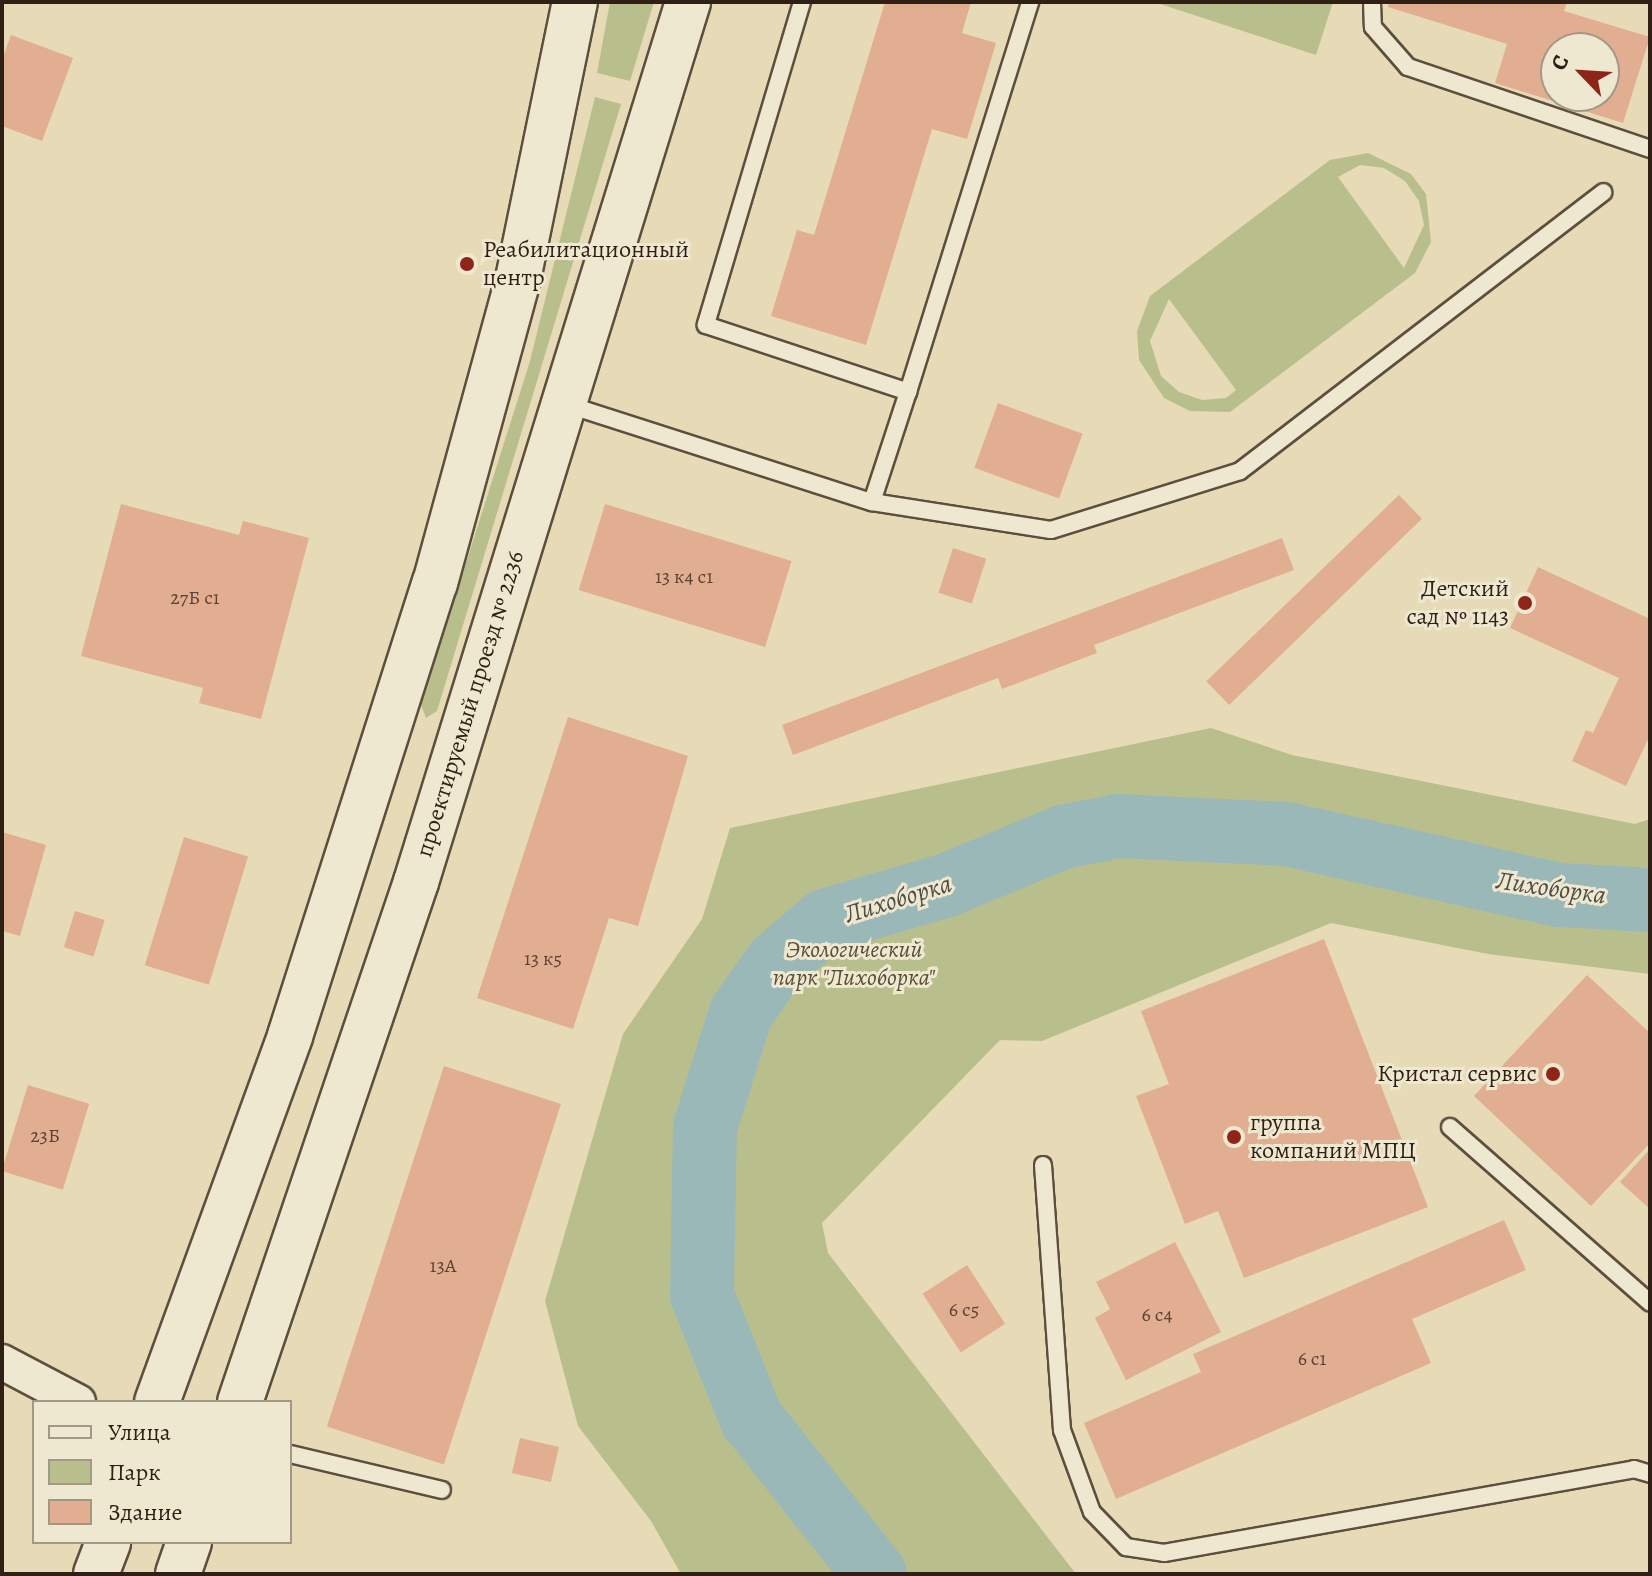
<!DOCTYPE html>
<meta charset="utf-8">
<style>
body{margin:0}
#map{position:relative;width:1652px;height:1576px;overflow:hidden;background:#e6dbb6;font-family:Alegreya,serif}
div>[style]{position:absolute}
.green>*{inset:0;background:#b8bf8c}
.river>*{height:64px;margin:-32px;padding:0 32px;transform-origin:32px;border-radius:32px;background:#9bb8b9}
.building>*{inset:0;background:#e1ae91;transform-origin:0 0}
.roads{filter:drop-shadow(2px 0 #5e4e3d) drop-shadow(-2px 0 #5e4e3d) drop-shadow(0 2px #5e4e3d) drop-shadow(0 -2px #5e4e3d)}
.lane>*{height:16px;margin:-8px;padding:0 8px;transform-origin:8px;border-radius:8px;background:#efe8d0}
.street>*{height:34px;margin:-17px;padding:0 17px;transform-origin:17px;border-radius:17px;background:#efe8d0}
.secondary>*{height:44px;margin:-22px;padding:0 22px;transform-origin:22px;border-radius:22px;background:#efe8d0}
.dots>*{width:22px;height:22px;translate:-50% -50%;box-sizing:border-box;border:4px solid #efe8d0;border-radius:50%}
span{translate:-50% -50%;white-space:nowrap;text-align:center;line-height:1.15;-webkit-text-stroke:6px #efe8d0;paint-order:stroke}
.number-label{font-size:20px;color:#5c4334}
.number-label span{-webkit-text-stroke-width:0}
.poi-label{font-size:24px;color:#301f15}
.left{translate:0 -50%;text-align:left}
.right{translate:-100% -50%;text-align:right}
.street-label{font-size:24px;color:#301f15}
.park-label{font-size:24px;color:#594f39;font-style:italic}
.water-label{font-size:26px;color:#504d46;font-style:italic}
.frame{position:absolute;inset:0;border:4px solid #301f15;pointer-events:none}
.legend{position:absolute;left:32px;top:1400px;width:260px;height:144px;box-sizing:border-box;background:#efe8d0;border:2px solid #a39885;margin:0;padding:10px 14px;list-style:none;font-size:24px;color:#301f15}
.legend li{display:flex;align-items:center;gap:16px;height:40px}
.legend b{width:40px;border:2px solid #a39885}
.north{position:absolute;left:1540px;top:32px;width:80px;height:80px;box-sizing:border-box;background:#efe8d0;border:2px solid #a39885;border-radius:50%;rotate:295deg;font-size:22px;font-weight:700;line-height:32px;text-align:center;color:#301f15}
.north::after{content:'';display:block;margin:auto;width:28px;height:36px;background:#8f2418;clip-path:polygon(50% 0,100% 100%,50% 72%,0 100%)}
</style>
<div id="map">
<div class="green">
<div style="clip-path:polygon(610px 2px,654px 2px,630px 81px,597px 73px)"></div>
<div style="clip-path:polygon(1154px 2px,1333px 2px,1316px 55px)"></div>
<div style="clip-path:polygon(595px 97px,621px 104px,437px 711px,426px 718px,421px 705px,530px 361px)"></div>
<div style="clip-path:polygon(evenodd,1368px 153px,1411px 174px,1426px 194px,1431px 242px,1415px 273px,1230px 412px,1190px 411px,1164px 398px,1139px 360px,1137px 331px,1150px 296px,1330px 160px,1368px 153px,1360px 165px,1384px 168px,1405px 181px,1419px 201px,1424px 225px,1404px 268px,1338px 177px,1360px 165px,1368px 153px,1169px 299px,1236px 390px,1226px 398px,1202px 400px,1179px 392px,1161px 376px,1150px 341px,1169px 299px)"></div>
<div style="clip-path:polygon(1211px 728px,1292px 755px,1635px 824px,1650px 819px,1650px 974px,1488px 954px,1331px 923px,1042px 1041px,1000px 1040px,822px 1223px,828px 1253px,1076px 1574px,681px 1574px,651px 1521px,578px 1426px,545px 1301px,623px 1034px,702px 919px,730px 828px)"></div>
</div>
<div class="river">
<div style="left:875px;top:1574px;width:199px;rotate:-128.5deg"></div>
<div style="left:751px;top:1418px;width:132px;rotate:-111.7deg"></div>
<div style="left:702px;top:1295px;width:168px;rotate:-89deg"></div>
<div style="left:705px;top:1127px;width:120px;rotate:-72.5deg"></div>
<div style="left:741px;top:1013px;width:61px;rotate:-55deg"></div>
<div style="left:776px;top:963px;width:65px;rotate:-40.6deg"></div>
<div style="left:825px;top:921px;width:127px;rotate:-16.4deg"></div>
<div style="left:947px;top:885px;width:126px;rotate:-22.5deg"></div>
<div style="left:1063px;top:837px;width:56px;rotate:-11.3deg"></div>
<div style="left:1118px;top:826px;width:168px;rotate:2.7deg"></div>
<div style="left:1286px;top:834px;width:281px;rotate:12.6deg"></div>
<div style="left:1560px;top:895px;width:90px;rotate:3.2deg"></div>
</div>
<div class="building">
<div style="clip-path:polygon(885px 2px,971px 2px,962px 33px,996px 43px,967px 139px,932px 129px,866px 345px,771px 316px,797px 230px,814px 235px)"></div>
<div style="clip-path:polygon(evenodd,1389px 2px,1567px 2px,1564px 11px,1650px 37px,1623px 123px,1495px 83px,1507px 44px,1388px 7px,1389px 2px,1556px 48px,1604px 48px,1604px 96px,1556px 96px,1556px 48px)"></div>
<div style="clip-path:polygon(11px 35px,73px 58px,42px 141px,2px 126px,2px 60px)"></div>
<div style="left:998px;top:403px;width:90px;height:69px;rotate:20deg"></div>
<div style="left:1399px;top:495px;width:33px;height:268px;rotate:46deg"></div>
<div style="clip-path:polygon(121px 504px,239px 535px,243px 521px,309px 538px,261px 719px,199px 703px,203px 688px,81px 656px)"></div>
<div style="left:605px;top:504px;width:195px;height:90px;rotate:17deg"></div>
<div style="clip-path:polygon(1282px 538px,1294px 570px,1094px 645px,1097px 653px,1002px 689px,998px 678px,793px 755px,782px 725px)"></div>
<div style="left:953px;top:548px;width:35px;height:47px;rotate:18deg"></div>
<div style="clip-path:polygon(1538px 567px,1650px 619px,1650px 735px,1626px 786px,1572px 761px,1586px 730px,1593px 733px,1619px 678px,1510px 628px)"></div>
<div style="clip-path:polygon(568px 717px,688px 756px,638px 926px,609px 918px,573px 1029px,477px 998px)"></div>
<div style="clip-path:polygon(2px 832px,46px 845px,20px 936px,2px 931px)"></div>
<div style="left:184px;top:837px;width:67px;height:134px;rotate:17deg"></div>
<div style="left:75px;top:911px;width:31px;height:38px;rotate:17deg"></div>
<div style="clip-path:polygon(1324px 939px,1428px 1207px,1244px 1278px,1218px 1211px,1185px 1224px,1136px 1096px,1169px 1084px,1141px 1011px)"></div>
<div style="clip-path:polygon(1587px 975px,1650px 1033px,1650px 1143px,1591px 1206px,1474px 1096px)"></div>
<div style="left:444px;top:1066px;width:123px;height:379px;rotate:18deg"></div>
<div style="left:28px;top:1085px;width:64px;height:90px;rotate:17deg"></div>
<div style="clip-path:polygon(1650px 1149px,1650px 1209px,1620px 1182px)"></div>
<div style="clip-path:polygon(1504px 1220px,1526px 1270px,1412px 1319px,1431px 1363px,1116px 1499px,1084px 1423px,1201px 1372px,1193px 1354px)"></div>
<div style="clip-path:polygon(1175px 1242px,1221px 1332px,1126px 1380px,1095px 1318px,1110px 1309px,1096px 1282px)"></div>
<div style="left:967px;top:1265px;width:70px;height:53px;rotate:57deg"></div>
<div style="left:520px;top:1438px;width:40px;height:36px;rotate:13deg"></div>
</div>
<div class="roads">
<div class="lane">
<div style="left:802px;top:2px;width:337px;rotate:106.6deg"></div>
<div style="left:706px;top:325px;width:213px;rotate:18.3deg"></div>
<div style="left:908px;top:392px;width:409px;rotate:-72.6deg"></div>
<div style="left:1372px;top:2px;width:25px;rotate:88deg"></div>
<div style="left:1373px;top:27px;width:53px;rotate:48.8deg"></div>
<div style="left:1408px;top:67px;width:256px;rotate:18.7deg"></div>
<div style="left:566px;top:404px;width:321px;rotate:17.8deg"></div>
<div style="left:872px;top:502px;width:181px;rotate:8.9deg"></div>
<div style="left:1051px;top:530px;width:198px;rotate:-17.3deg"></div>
<div style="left:1240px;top:471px;width:458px;rotate:-37.5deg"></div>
<div style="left:872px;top:502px;width:116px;rotate:-71.9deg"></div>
<div style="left:1450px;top:1127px;width:266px;rotate:41.3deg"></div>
<div style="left:1043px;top:1165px;width:266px;rotate:85.9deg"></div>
<div style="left:1062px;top:1430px;width:87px;rotate:69.9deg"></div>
<div style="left:1092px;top:1512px;width:49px;rotate:45.8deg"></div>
<div style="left:1126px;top:1547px;width:38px;rotate:9deg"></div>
<div style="left:1164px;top:1553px;width:477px;rotate:-10.1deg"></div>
<div style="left:1634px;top:1469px;width:17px;rotate:17deg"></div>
<div style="left:290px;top:1454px;width:156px;rotate:13.3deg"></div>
</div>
<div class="street">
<div style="left:2px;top:1362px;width:86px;rotate:27.8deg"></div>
</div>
<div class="secondary">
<div style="left:157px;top:1402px;width:389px;rotate:-70deg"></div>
<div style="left:290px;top:1036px;width:476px;rotate:-72.3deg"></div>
<div style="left:435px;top:583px;width:315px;rotate:-74.7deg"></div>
<div style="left:518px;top:279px;width:283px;rotate:-78.4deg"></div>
<div style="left:240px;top:1402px;width:549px;rotate:-71.3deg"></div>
<div style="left:416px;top:882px;width:921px;rotate:-72.82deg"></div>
<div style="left:96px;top:1574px;width:34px;rotate:-69deg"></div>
<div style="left:178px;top:1574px;width:34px;rotate:-71deg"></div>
</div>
</div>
<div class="dots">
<div style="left:467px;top:264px;background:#8f2418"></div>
<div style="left:1525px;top:603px;background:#8f2418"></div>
<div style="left:1553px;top:1074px;background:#8f2418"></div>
<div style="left:1234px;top:1137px;background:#8f2418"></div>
</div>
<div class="number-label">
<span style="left:684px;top:576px">13 к4 с1</span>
<span style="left:195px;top:597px">27Б с1</span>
<span style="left:543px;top:958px">13 к5</span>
<span style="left:45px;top:1135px">23Б</span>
<span style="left:443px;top:1265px">13А</span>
<span style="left:964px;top:1309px">6 с5</span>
<span style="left:1157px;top:1314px">6 с4</span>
<span style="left:1312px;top:1358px">6 с1</span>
</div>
<div class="poi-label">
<span class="left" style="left:483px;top:264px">Реабилитационный<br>центр</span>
<span class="right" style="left:1509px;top:603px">Детский<br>сад № 1143</span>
<span class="right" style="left:1537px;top:1074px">Кристал сервис</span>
<span class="left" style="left:1250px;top:1137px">группа<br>компаний МПЦ</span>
</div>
<div class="street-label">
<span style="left:470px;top:704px;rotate:-73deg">проектируемый проезд № 2236</span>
</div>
<div class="park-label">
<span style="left:854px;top:964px">Экологический<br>парк "Лихоборка"</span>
</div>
<div class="water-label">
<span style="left:1551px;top:888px;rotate:8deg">Лихоборка</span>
<span style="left:898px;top:899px;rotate:-17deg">Лихоборка</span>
</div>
<div class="frame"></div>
<ul class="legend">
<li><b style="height:10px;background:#efe8d0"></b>Улица</li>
<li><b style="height:22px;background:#b8bf8c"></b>Парк</li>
<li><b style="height:22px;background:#e1ae91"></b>Здание</li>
</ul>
<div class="north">С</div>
</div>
